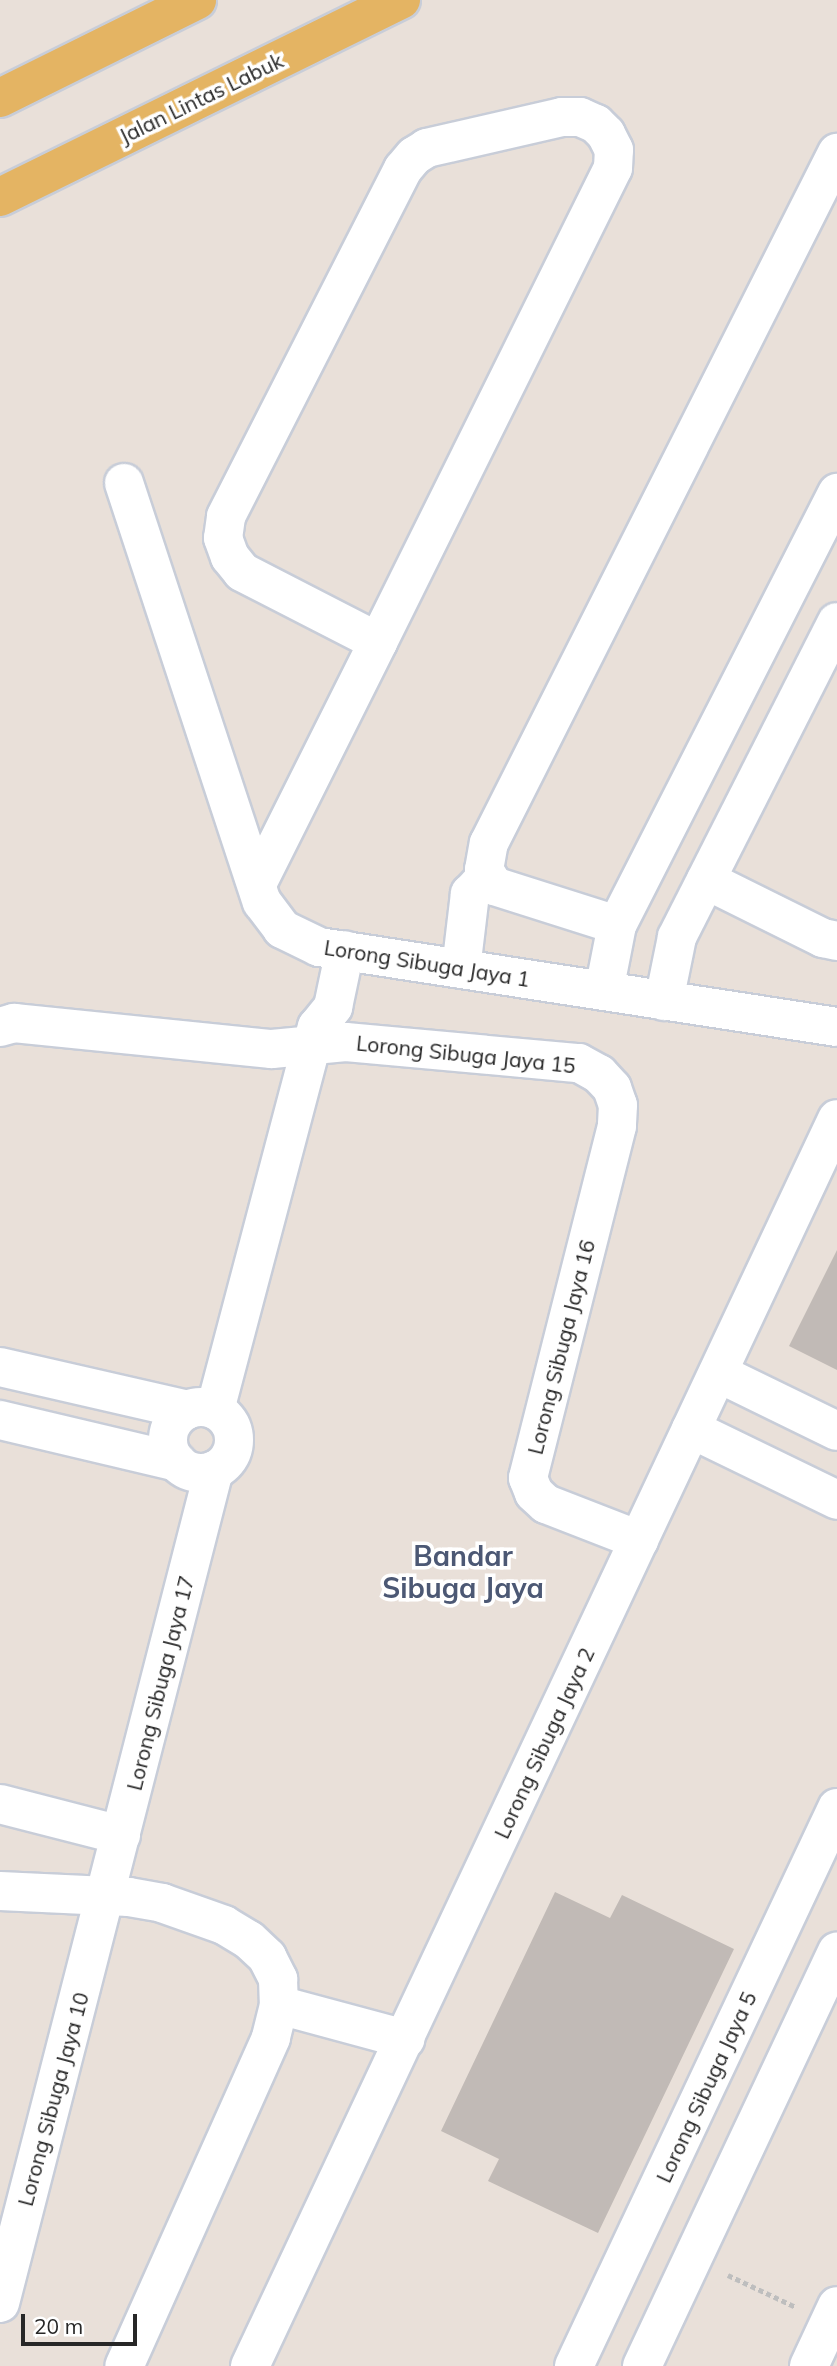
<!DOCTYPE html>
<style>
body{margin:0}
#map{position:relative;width:837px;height:2366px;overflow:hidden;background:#e9e0d9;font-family:Mulish,sans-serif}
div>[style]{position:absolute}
.building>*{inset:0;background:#c1bab6}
.path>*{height:4.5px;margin-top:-2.25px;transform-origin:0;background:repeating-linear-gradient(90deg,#bebebe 0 5px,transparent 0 8.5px)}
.roads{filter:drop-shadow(2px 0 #c8cdd8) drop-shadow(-2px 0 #c8cdd8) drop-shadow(0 2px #c8cdd8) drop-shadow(0 -2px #c8cdd8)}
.minor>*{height:38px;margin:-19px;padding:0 19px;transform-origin:19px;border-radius:19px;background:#fff}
.minor>.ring{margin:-19px;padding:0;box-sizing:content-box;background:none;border:38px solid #fff;border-radius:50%}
.major>*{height:38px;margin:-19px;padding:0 19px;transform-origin:19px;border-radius:19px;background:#e4b463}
span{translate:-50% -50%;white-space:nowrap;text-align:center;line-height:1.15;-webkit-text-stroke:7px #fff;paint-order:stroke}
.street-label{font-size:21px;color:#272727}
.district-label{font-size:28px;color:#4c5874;font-weight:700}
.scale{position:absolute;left:21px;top:2314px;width:116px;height:32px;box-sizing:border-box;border:4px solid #272727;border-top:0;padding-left:9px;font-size:21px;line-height:24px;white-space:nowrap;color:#272727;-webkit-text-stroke:5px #fff;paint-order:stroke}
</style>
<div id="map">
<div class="building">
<div style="clip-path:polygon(837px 1250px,837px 1370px,789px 1346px)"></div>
<div style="clip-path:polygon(555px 1892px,610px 1918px,622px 1895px,734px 1949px,598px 2233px,488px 2181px,499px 2159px,441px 2131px)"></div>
</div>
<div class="path">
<div style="left:728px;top:2275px;width:75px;rotate:25.2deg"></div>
</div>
<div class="roads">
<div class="minor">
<div style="left:124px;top:483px;width:441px;rotate:71.8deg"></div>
<div style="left:262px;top:902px;width:34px;rotate:53deg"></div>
<div style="left:282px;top:929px;width:41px;rotate:25.9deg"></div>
<div style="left:319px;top:947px;width:524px;rotate:8.78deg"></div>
<div style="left:706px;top:880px;width:131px;rotate:26.4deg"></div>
<div style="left:823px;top:938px;width:14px;rotate:12deg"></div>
<div style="left:258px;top:882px;width:268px;rotate:-63.4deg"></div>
<div style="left:378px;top:642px;width:529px;rotate:-63.63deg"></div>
<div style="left:613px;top:168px;width:18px;rotate:-87deg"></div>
<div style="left:614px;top:150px;width:18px;rotate:-117deg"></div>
<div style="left:606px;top:134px;width:14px;rotate:-135deg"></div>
<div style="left:596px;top:124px;width:17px;rotate:-156deg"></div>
<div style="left:580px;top:117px;width:18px;rotate:180deg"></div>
<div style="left:562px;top:117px;width:139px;rotate:167.1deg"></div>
<div style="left:427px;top:148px;width:15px;rotate:148deg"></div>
<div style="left:414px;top:156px;width:17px;rotate:130deg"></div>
<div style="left:403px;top:169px;width:390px;rotate:117deg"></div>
<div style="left:226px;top:517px;width:21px;rotate:98deg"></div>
<div style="left:223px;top:538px;width:20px;rotate:70deg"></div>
<div style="left:230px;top:557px;width:19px;rotate:51deg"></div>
<div style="left:242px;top:572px;width:153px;rotate:27.2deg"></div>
<div style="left:617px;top:925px;width:129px;rotate:-162.4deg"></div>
<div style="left:494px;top:886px;width:19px;rotate:-122deg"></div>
<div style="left:484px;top:870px;width:27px;rotate:-80deg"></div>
<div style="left:489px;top:843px;width:773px;rotate:-63.24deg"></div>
<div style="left:461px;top:969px;width:76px;rotate:-83.2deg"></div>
<div style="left:470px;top:894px;width:23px;rotate:-47deg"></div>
<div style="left:604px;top:991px;width:67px;rotate:-78.9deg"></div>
<div style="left:617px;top:925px;width:485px;rotate:-63deg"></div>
<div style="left:664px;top:1001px;width:65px;rotate:-78.5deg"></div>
<div style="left:677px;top:937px;width:353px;rotate:-63.1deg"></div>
<div style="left:0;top:1027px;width:15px;rotate:-16deg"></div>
<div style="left:14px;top:1023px;width:259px;rotate:5.8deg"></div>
<div style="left:272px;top:1049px;width:74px;rotate:-5.4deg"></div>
<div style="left:346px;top:1042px;width:234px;rotate:5.2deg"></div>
<div style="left:579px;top:1063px;width:23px;rotate:29deg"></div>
<div style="left:599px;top:1074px;width:19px;rotate:47deg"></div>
<div style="left:612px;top:1088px;width:18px;rotate:71deg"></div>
<div style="left:618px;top:1105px;width:21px;rotate:93deg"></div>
<div style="left:617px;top:1126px;width:363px;rotate:104.2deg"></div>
<div style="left:528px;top:1478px;width:16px;rotate:68deg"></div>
<div style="left:534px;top:1493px;width:16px;rotate:43deg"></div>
<div style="left:546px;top:1504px;width:100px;rotate:21.2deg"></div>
<div style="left:0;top:1367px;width:192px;rotate:12.9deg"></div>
<div style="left:718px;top:1373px;width:132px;rotate:26deg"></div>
<div class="ring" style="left:168px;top:1407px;width:28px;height:28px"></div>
<div style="left:215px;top:1410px;width:379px;rotate:-75.2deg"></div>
<div style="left:312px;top:1044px;width:18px;rotate:-74deg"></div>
<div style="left:317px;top:1027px;width:26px;rotate:-51deg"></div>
<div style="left:333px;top:1007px;width:58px;rotate:-78.1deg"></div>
<div style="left:0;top:1420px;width:182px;rotate:13.3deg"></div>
<div style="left:691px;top:1429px;width:162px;rotate:25.9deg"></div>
<div style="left:0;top:1804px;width:125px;rotate:14.4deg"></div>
<div style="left:0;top:1891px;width:129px;rotate:2.7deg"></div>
<div style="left:129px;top:1897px;width:34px;rotate:10deg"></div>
<div style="left:162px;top:1903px;width:66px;rotate:19.5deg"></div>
<div style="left:224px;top:1925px;width:29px;rotate:31deg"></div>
<div style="left:249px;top:1940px;width:25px;rotate:43deg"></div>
<div style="left:267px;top:1957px;width:25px;rotate:63deg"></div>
<div style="left:278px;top:1979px;width:26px;rotate:88deg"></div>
<div style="left:279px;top:2005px;width:34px;rotate:104deg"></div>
<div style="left:271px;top:2038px;width:359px;rotate:114.1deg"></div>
<div style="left:279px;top:2005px;width:131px;rotate:15.1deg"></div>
<div style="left:0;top:2303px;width:860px;rotate:-75.59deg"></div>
<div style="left:250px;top:2366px;width:1378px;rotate:-64.79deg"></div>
<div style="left:574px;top:2366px;width:617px;rotate:-64.76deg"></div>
<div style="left:642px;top:2366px;width:458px;rotate:-64.8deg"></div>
<div style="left:809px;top:2366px;width:66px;rotate:-65deg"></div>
</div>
<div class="major">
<div style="left:0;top:98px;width:220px;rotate:-26.4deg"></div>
<div style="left:0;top:197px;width:447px;rotate:-26.2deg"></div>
</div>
</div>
<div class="street-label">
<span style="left:201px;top:98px;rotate:-26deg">Jalan Lintas Labuk</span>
<span style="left:427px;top:963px;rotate:9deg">Lorong Sibuga Jaya 1</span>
<span style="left:466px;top:1054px;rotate:6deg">Lorong Sibuga Jaya 15</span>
<span style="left:561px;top:1347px;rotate:-76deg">Lorong Sibuga Jaya 16</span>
<span style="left:160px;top:1683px;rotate:-76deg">Lorong Sibuga Jaya 17</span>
<span style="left:544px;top:1743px;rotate:-65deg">Lorong Sibuga Jaya 2</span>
<span style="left:706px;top:2087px;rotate:-65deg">Lorong Sibuga Jaya 5</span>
<span style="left:53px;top:2099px;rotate:-75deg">Lorong Sibuga Jaya 10</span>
</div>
<div class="district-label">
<span style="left:463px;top:1572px">Bandar<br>Sibuga Jaya</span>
</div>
<div class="scale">20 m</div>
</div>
